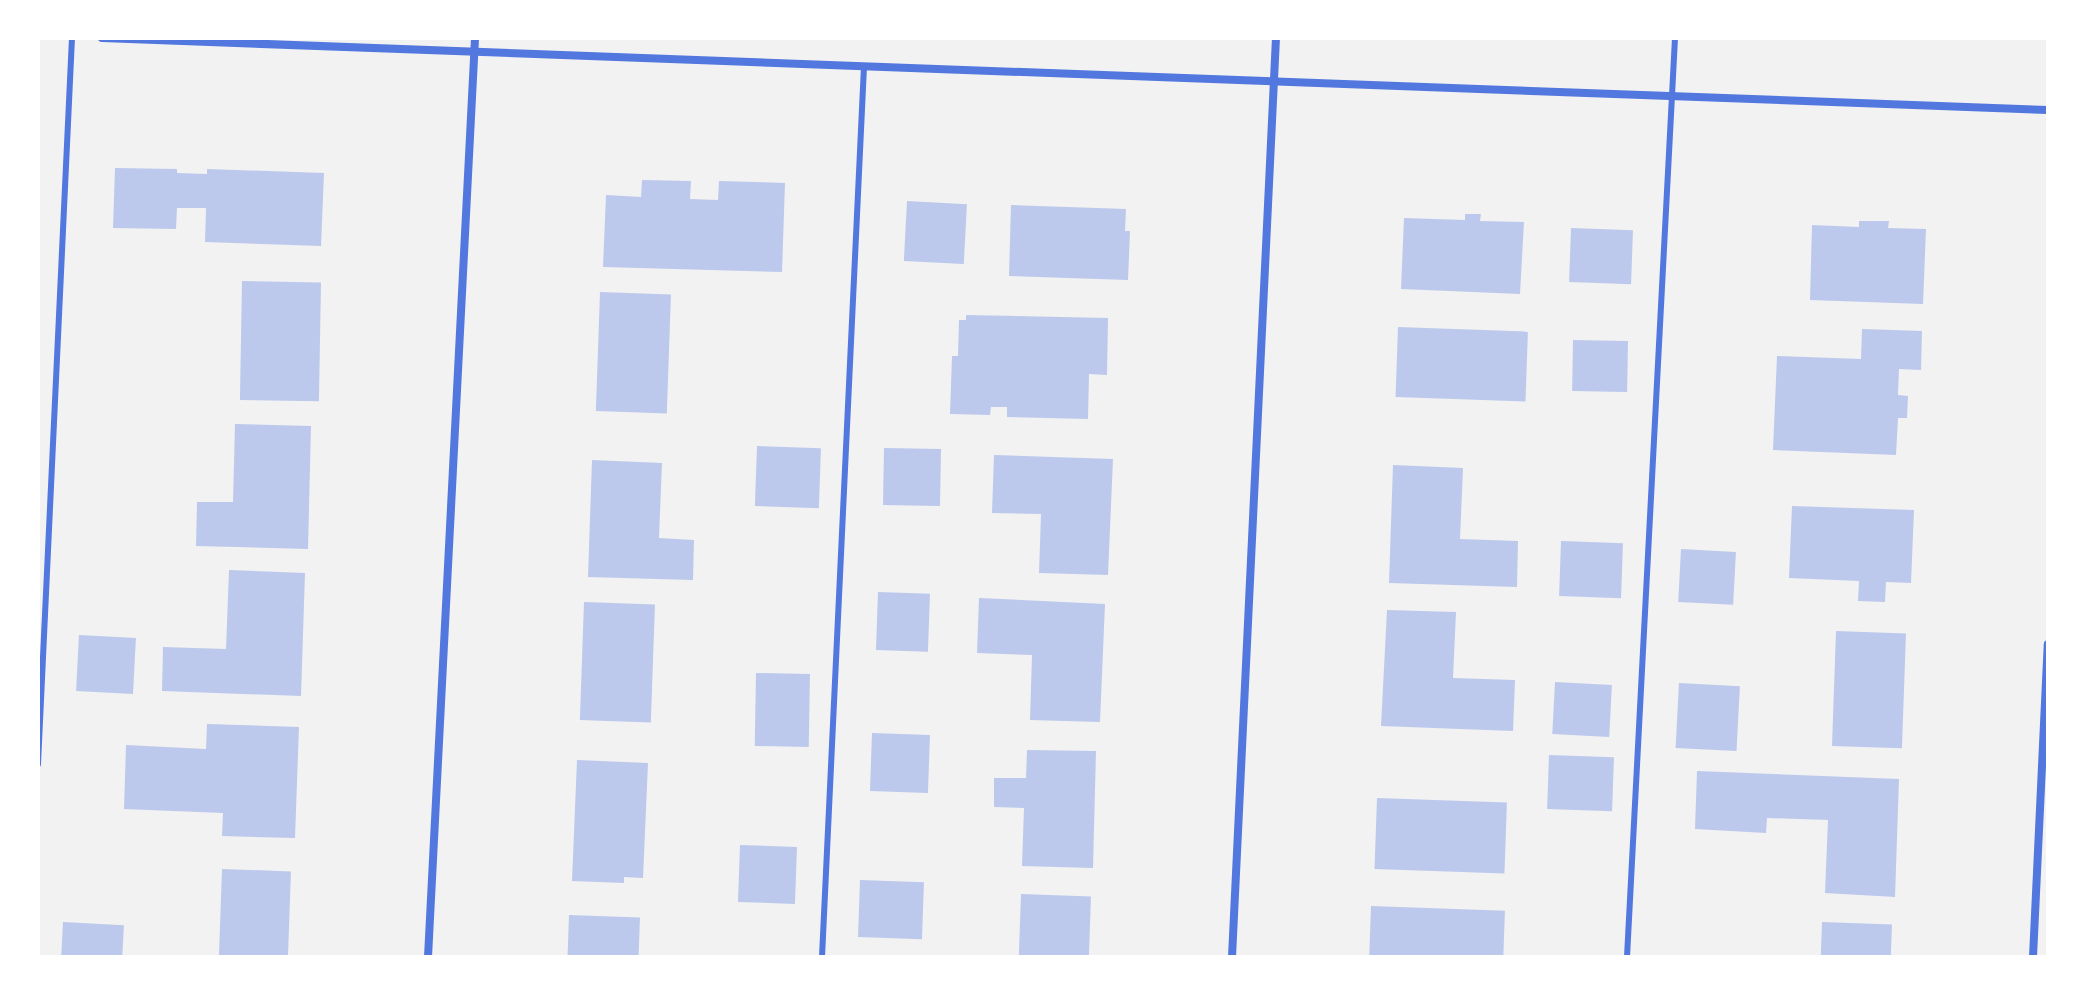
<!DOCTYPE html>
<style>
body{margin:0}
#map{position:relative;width:2086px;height:995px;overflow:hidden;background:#f2f2f2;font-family:"IBM Plex Sans",sans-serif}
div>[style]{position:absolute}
.building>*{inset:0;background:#bdc9ec;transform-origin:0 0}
.service>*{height:6px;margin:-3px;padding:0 3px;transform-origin:3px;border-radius:3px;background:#5277de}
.minor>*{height:8px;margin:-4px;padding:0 4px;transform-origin:4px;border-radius:4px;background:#5277de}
span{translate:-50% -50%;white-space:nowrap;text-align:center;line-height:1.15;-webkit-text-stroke:6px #fff;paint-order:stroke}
.frame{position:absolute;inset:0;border:40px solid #fff;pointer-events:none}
</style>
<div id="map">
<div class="building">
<div style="clip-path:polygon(115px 168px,177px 169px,177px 173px,207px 174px,207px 169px,324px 173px,321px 246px,205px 242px,206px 208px,177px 208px,176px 229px,113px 228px)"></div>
<div style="clip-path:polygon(642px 180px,691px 181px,690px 199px,718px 200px,719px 181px,785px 183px,782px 272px,603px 267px,606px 195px,641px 197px)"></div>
<div style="left:907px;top:201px;width:60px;height:60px;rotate:3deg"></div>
<div style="clip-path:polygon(1011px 205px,1126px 209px,1125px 231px,1130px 231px,1128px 280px,1009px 276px)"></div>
<div style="clip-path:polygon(1465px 214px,1481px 214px,1480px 221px,1524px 222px,1520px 294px,1401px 289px,1404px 218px,1465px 220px)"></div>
<div style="clip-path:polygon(1859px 221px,1889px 221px,1888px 228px,1926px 229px,1923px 304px,1810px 300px,1812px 225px,1859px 227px)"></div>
<div style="left:1571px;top:228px;width:62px;height:54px;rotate:2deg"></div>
<div style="left:242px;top:281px;width:79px;height:119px;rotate:1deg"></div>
<div style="left:600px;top:292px;width:71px;height:119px;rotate:2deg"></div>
<div style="clip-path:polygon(966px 315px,1108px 318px,1107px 375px,1089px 374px,1088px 419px,1007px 417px,1007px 407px,991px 407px,990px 415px,950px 414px,952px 356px,958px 356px,959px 320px,966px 320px)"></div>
<div style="left:1398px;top:327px;width:130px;height:70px;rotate:2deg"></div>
<div style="clip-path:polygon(1862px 329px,1922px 331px,1921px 370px,1899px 369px,1898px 395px,1908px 396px,1907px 418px,1898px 418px,1896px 455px,1773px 450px,1777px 356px,1861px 359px)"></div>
<div style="left:1573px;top:340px;width:55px;height:51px;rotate:1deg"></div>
<div style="clip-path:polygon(235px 424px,311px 426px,308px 549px,196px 546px,197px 502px,233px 502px)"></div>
<div style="left:757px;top:446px;width:64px;height:60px;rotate:2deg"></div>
<div style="left:884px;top:448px;width:57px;height:57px;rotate:1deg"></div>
<div style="clip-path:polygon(994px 455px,1113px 459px,1108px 575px,1039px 573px,1041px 514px,992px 513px)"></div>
<div style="clip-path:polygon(592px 460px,662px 463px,659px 538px,694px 540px,693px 580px,588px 577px)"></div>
<div style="clip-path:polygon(1393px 465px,1463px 468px,1460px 539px,1518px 541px,1517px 587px,1389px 583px)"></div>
<div style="clip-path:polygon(1792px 506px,1914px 510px,1911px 583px,1886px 582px,1885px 602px,1858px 601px,1859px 581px,1789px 578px)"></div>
<div style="left:1561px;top:541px;width:62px;height:55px;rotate:2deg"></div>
<div style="left:1681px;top:549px;width:55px;height:53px;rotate:3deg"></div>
<div style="clip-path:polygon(229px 570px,305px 573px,301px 696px,162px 691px,163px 647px,226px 649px)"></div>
<div style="left:878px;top:592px;width:52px;height:58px;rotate:2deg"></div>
<div style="clip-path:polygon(979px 598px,1105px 604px,1100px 722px,1030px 720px,1032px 655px,977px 653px)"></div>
<div style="left:584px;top:602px;width:71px;height:118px;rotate:2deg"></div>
<div style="clip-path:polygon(1387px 610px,1456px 612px,1453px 678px,1515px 680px,1513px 731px,1381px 726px)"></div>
<div style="left:1836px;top:631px;width:70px;height:115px;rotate:2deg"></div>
<div style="left:79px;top:635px;width:57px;height:56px;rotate:3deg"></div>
<div style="left:756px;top:673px;width:54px;height:73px;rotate:1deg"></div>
<div style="left:1555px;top:682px;width:57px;height:52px;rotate:3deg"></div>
<div style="left:1679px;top:683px;width:61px;height:65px;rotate:3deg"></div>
<div style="clip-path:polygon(207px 724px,299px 727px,295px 838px,222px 836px,223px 813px,124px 809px,126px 745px,206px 749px)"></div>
<div style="left:872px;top:733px;width:58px;height:58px;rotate:2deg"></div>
<div style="clip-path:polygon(1027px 750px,1096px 751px,1093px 868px,1022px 866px,1024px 808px,994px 807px,994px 778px,1026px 778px)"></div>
<div style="left:1549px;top:755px;width:65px;height:54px;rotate:2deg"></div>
<div style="clip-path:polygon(577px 760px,648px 763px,643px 878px,624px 877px,624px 883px,572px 881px)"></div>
<div style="clip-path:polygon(1697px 771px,1899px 779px,1895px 897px,1825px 893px,1828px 820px,1767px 818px,1766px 833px,1695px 829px)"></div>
<div style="left:1377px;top:798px;width:130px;height:71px;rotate:2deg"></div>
<div style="left:740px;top:845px;width:57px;height:57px;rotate:2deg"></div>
<div style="left:222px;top:869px;width:69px;height:88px;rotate:2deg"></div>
<div style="left:860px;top:880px;width:64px;height:57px;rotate:2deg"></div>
<div style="left:1021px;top:894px;width:70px;height:63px;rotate:2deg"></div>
<div style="left:1371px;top:906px;width:134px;height:51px;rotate:2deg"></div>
<div style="left:569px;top:915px;width:71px;height:42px;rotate:2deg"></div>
<div style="left:63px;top:922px;width:61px;height:35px;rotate:3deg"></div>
<div style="left:1822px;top:922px;width:70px;height:35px;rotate:2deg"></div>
</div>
<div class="service">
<div style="left:38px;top:764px;width:727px;rotate:-87.32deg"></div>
<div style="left:822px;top:957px;width:890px;rotate:-87.3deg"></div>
<div style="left:1627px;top:957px;width:920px;rotate:-87.01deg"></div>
</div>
<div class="minor">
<div style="left:102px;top:38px;width:1947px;rotate:2.12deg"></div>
<div style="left:428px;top:957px;width:920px;rotate:-87.07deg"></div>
<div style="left:1232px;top:957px;width:920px;rotate:-87.26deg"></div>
<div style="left:2033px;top:957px;width:313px;rotate:-87.3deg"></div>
</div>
<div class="frame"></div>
</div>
